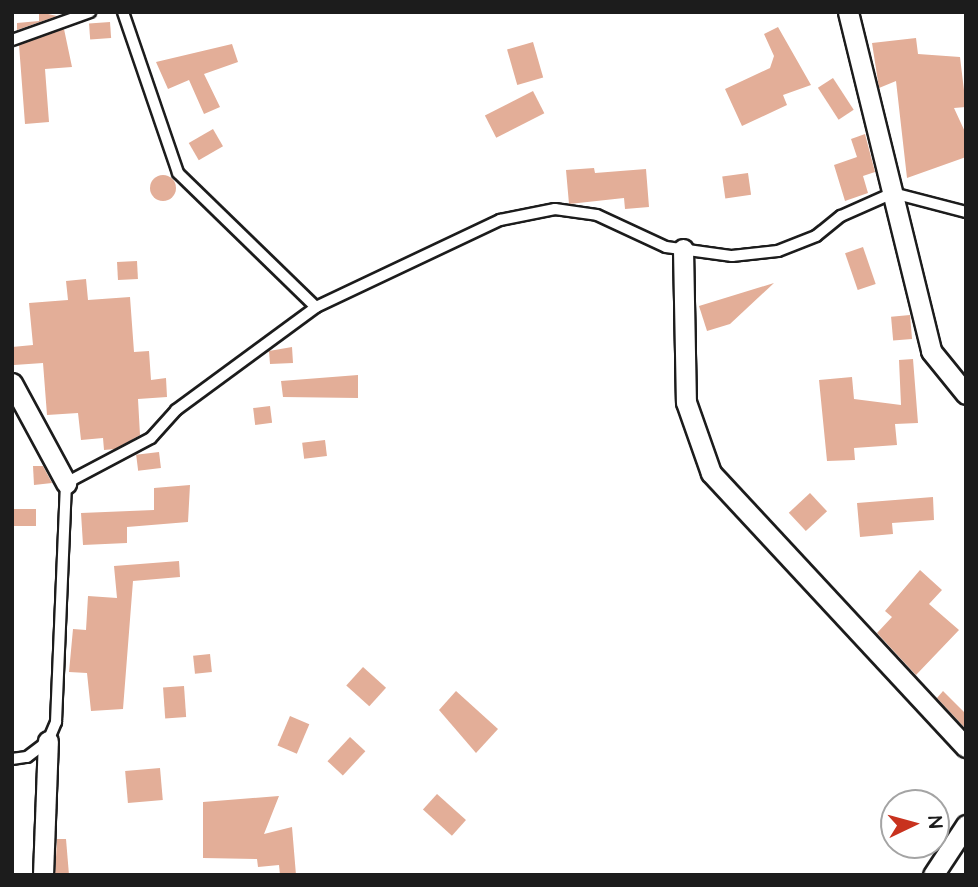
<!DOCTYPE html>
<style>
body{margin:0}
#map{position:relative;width:978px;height:887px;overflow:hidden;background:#fff;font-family:"Architects Daughter",sans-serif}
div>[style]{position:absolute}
.building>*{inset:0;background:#e3ae98;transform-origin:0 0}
.round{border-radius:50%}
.roads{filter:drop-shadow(2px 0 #1c1c1c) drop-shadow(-2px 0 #1c1c1c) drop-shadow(0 2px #1c1c1c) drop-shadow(0 -2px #1c1c1c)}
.service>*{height:10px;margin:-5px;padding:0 5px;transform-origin:5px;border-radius:5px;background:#fff}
.minor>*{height:19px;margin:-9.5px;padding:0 9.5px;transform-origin:9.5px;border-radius:9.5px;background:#fff}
span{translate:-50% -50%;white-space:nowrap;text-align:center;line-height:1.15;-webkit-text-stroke:5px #fff;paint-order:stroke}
.frame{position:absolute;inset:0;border:14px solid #1c1c1c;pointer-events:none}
.north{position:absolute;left:880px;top:789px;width:70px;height:70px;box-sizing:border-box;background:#fff;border:2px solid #a4a4a4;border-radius:50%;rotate:85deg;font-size:19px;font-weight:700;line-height:28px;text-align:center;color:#1c1c1c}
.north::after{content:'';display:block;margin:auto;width:24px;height:32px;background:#c8321e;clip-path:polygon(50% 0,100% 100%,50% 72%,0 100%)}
</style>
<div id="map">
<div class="building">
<div style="clip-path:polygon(39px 12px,57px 16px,17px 30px,17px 23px,39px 21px)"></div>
<div style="left:110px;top:22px;width:16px;height:21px;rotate:86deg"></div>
<div style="clip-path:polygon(778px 27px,811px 85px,783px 95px,787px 105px,742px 126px,725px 89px,770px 68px,774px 56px,764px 34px)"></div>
<div style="clip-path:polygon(64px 29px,72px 67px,45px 69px,49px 122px,25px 124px,19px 45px)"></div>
<div style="clip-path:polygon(916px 38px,918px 54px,960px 57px,966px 107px,954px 108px,966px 134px,966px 157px,907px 178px,896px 81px,879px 88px,872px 43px)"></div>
<div style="left:533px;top:42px;width:37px;height:27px;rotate:74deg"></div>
<div style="clip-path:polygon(232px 44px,238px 62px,204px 74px,220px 107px,204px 114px,189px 80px,168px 89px,156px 62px)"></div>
<div style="left:833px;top:78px;width:38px;height:18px;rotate:57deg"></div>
<div style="left:533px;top:91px;width:25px;height:54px;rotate:63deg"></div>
<div style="left:213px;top:129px;width:20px;height:28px;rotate:60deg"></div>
<div style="clip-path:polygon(865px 134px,875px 172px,863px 176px,868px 193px,845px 201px,834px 165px,857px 157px,851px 139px)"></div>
<div style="clip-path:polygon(594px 168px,595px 173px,646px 169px,649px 207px,625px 209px,624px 198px,569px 204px,566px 170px)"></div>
<div style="left:748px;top:173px;width:22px;height:26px;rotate:82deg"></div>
<div class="round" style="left:150px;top:175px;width:26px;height:26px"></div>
<div style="left:863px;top:247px;width:39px;height:19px;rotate:71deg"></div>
<div style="left:137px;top:261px;width:18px;height:20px;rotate:87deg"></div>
<div style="clip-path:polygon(86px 279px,88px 300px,130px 297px,134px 352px,149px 351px,151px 380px,166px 378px,167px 397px,138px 399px,140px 435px,115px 449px,104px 450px,103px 438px,81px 440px,78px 413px,47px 415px,43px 363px,14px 365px,12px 347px,33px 345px,29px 303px,68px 300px,66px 281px)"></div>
<div style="clip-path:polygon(774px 283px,730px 324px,707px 331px,699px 306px)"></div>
<div style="left:910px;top:315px;width:24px;height:19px;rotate:85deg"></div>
<div style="clip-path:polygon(292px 347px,293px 363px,270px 364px,269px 351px)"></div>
<div style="clip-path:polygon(913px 359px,918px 423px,895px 424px,897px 445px,854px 448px,855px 460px,827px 461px,819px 380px,852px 377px,854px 399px,901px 405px,899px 360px)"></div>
<div style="clip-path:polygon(358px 375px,358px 398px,283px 397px,281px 381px)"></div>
<div style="left:270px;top:406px;width:17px;height:17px;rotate:83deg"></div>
<div style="left:325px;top:440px;width:16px;height:23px;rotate:83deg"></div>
<div style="left:159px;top:452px;width:16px;height:23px;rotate:83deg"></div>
<div style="clip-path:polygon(33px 466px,43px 466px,52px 483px,34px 485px)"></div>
<div style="clip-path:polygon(190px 485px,188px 522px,127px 527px,127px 543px,83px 545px,81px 513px,154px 510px,154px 488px)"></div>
<div style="left:810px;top:493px;width:25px;height:29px;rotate:47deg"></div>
<div style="clip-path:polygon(933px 497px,934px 520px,892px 523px,893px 534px,860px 537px,857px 503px)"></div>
<div style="left:12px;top:509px;width:24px;height:17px"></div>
<div style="clip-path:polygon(179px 561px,180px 577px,133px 581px,123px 709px,91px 711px,87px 673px,69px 672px,73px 629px,86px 630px,88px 596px,117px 598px,114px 566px)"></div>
<div style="clip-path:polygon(920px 570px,942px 590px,929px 604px,959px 630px,916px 675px,877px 633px,892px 617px,885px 611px)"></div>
<div style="left:210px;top:654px;width:18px;height:17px;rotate:84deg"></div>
<div style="left:363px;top:667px;width:31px;height:25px;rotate:42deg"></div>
<div style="left:184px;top:686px;width:31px;height:21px;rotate:86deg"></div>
<div style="clip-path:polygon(456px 691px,498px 729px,476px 753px,439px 710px)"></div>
<div style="clip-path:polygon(943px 691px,966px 714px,966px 729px,937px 698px)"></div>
<div style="left:290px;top:716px;width:21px;height:32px;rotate:23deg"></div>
<div style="left:350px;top:737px;width:21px;height:33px;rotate:43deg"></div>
<div style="left:160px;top:768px;width:32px;height:35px;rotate:85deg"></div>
<div style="left:437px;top:794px;width:39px;height:21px;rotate:42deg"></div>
<div style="clip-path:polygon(279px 796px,264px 834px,292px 827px,296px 875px,280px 875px,279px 865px,258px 867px,257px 859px,203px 858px,203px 802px)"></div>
<div style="clip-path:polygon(57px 839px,66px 839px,69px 875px,55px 875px)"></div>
</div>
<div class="roads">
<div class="service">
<div style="left:123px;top:12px;width:170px;rotate:71.1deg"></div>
<div style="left:178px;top:173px;width:192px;rotate:44.2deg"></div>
<div style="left:12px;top:40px;width:83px;rotate:-19.7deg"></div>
<div style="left:12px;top:759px;width:15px;rotate:-8deg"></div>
<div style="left:27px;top:757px;width:26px;rotate:-37deg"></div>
<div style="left:48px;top:741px;width:21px;rotate:-67deg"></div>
<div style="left:56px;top:722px;width:239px;rotate:-87.6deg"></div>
<div style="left:66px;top:483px;width:96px;rotate:-27.9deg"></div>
<div style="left:151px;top:438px;width:38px;rotate:-48deg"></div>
<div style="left:176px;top:410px;width:174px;rotate:-36.3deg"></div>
<div style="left:316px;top:307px;width:204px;rotate:-25.3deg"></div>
<div style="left:500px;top:220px;width:56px;rotate:-11.3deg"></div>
<div style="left:555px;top:209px;width:42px;rotate:8.1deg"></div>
<div style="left:597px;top:215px;width:76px;rotate:24.9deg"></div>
<div style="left:666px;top:247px;width:67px;rotate:7.8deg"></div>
<div style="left:732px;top:256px;width:46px;rotate:-6.2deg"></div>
<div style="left:778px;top:251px;width:41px;rotate:-21.5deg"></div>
<div style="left:816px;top:236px;width:32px;rotate:-39deg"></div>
<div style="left:841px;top:216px;width:57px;rotate:-23.9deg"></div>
<div style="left:893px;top:193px;width:75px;rotate:14.6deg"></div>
</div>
<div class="minor">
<div style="left:848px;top:12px;width:349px;rotate:76.2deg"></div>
<div style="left:931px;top:351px;width:55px;rotate:50.9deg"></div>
<div style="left:683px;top:249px;width:153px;rotate:88.9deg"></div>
<div style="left:686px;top:402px;width:75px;rotate:70.6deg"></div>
<div style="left:711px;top:473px;width:374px;rotate:47.1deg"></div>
<div style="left:12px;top:383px;width:114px;rotate:61.6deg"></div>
<div style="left:43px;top:875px;width:134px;rotate:-87.9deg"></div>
<div style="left:933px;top:875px;width:60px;rotate:-56.6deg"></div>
</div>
</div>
<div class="frame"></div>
<div class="north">N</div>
</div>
